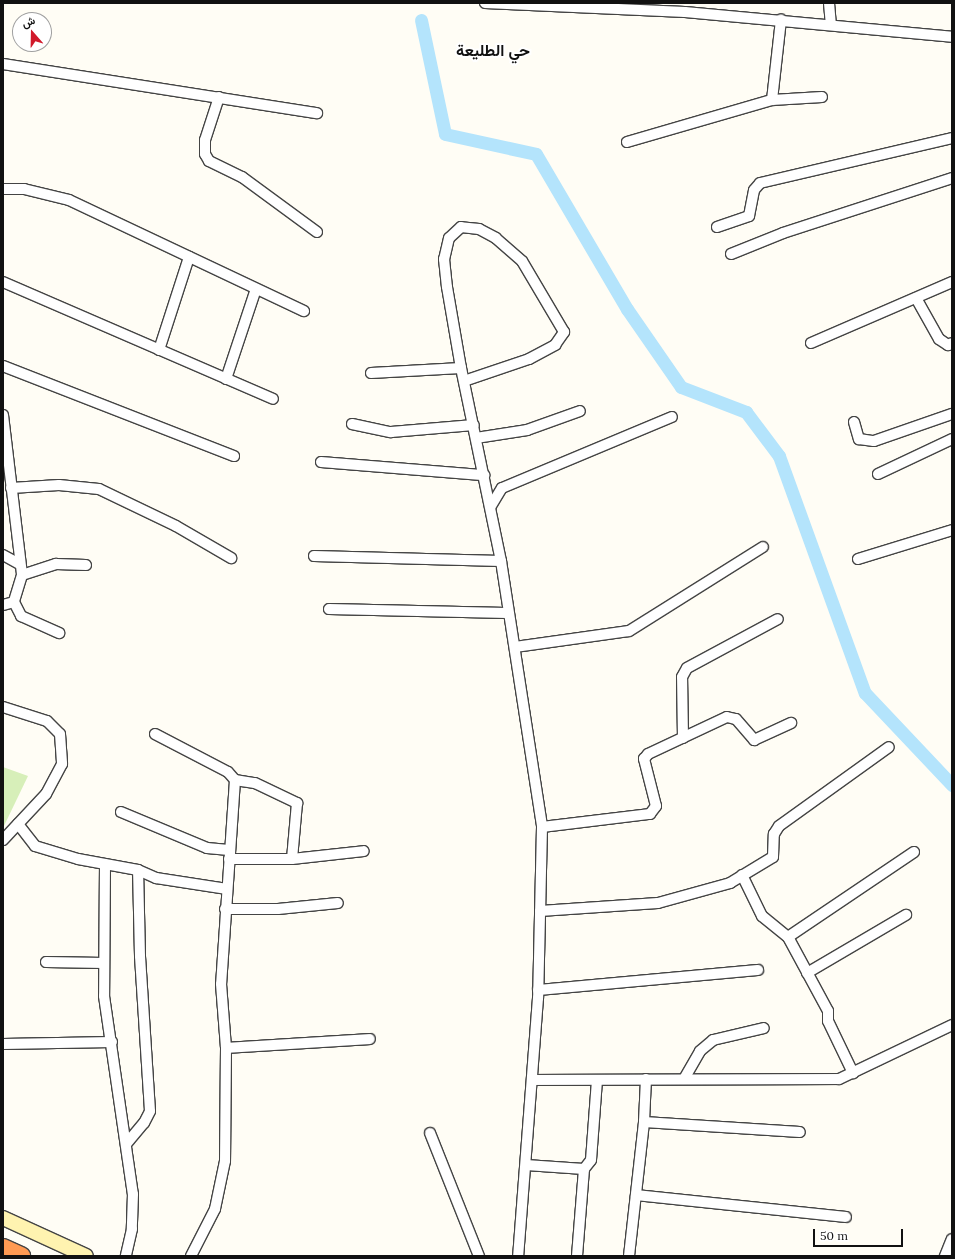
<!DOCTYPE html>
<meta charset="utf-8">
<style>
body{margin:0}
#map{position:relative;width:955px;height:1259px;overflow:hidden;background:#fffdf5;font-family:Lora,Vazirmatn,serif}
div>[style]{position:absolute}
.green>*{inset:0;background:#d7efb9}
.canal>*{height:13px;margin:-6.5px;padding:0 6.5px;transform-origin:6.5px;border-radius:6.5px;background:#b4e4fc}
.roads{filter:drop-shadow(1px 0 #444) drop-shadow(-1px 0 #444) drop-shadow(0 1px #444) drop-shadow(0 -1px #444)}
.street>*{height:10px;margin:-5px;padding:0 5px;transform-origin:5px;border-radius:5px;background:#fff}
.secondary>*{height:14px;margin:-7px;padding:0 7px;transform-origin:7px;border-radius:7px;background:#fff3b0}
.highway>*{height:18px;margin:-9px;padding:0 9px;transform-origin:9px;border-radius:9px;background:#ff9a53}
span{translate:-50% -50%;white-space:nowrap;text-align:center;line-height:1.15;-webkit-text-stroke:4px #fff;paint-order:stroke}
.quarter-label{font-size:16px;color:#111;font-weight:700}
.frame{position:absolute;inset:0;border:4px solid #111;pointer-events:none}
.north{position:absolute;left:12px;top:12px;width:40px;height:40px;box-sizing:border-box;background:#fff;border:1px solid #a0a0a0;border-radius:50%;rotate:340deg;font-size:11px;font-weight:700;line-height:16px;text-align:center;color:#111}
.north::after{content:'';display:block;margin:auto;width:14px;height:18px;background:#d1192a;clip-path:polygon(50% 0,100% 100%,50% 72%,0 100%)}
.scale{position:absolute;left:813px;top:1229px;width:90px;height:18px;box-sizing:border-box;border:2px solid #111;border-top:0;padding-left:5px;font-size:12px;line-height:14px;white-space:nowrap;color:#111;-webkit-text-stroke:3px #fff;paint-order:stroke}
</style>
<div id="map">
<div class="green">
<div style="clip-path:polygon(3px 767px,28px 776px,3px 828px)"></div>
</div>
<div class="canal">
<div style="left:421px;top:20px;width:116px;rotate:78.1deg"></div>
<div style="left:445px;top:134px;width:93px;rotate:12.4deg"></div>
<div style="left:536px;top:154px;width:180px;rotate:59.6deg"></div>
<div style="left:627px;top:309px;width:95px;rotate:55.3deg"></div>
<div style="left:681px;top:387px;width:70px;rotate:21deg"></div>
<div style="left:746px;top:412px;width:55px;rotate:53.1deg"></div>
<div style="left:779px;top:456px;width:252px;rotate:70.1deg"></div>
<div style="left:865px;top:693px;width:127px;rotate:46.6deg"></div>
</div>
<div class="roads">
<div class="street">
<div style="left:485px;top:3px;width:200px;rotate:2.6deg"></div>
<div style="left:685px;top:12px;width:268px;rotate:5.3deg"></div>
<div style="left:829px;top:3px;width:21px;rotate:85deg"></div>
<div style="left:3px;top:64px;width:318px;rotate:8.9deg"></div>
<div style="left:219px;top:97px;width:45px;rotate:108deg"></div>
<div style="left:205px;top:140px;width:14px;rotate:90deg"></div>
<div style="left:205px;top:154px;width:8px;rotate:60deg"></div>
<div style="left:209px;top:161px;width:37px;rotate:26deg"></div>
<div style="left:242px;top:177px;width:93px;rotate:36.3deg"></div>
<div style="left:772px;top:100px;width:81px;rotate:-83.6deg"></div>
<div style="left:627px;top:142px;width:151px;rotate:-16.2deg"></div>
<div style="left:772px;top:100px;width:50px;rotate:-3.4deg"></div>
<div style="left:3px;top:189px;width:21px"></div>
<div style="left:24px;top:189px;width:46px;rotate:13.7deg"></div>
<div style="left:69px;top:200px;width:260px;rotate:25.3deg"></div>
<div style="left:717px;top:227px;width:34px;rotate:-19deg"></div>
<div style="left:749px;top:216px;width:26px;rotate:-79deg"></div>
<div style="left:754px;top:190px;width:9px;rotate:-49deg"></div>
<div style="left:760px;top:183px;width:197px;rotate:-13.2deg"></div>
<div style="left:731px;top:254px;width:56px;rotate:-22deg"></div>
<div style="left:783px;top:233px;width:178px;rotate:-18deg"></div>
<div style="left:3px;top:282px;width:294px;rotate:23.4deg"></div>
<div style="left:916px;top:298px;width:47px;rotate:60.7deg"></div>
<div style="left:939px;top:339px;width:11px;rotate:34deg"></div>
<div style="left:948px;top:345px;width:4px;rotate:-27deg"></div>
<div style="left:811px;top:343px;width:154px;rotate:-23.4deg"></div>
<div style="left:159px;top:350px;width:98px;rotate:-72.1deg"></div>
<div style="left:3px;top:366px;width:248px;rotate:21.3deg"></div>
<div style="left:371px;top:373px;width:90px;rotate:-3.2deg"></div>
<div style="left:226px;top:379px;width:95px;rotate:-71.6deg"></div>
<div style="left:464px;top:381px;width:69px;rotate:-18.7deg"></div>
<div style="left:529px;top:359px;width:30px;rotate:-28deg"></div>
<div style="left:555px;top:345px;width:16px;rotate:-55deg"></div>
<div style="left:564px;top:332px;width:82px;rotate:-120.6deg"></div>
<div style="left:522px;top:261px;width:35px;rotate:-139deg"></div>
<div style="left:496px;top:238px;width:19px;rotate:-152deg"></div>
<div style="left:479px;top:229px;width:18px;rotate:-174deg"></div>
<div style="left:461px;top:227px;width:16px;rotate:137deg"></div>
<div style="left:449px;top:238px;width:22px;rotate:103deg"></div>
<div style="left:444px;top:259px;width:28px;rotate:84deg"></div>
<div style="left:447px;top:287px;width:82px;rotate:80.2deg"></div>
<div style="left:461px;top:368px;width:197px;rotate:78.3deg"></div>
<div style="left:501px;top:561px;width:269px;rotate:81.2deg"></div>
<div style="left:542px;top:827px;width:171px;rotate:91.3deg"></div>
<div style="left:538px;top:998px;width:259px;rotate:94.4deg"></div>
<div style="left:3px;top:415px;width:161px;rotate:83.2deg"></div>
<div style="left:22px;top:575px;width:28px;rotate:107deg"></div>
<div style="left:14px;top:602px;width:11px;rotate:165deg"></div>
<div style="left:854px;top:422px;width:18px;rotate:74deg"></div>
<div style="left:859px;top:439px;width:15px;rotate:8deg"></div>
<div style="left:874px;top:441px;width:83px;rotate:-19.1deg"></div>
<div style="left:352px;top:424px;width:40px;rotate:12deg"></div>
<div style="left:391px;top:432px;width:83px;rotate:-4.8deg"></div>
<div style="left:476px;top:438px;width:52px;rotate:-8.9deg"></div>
<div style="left:527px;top:430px;width:56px;rotate:-19.7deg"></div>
<div style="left:321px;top:462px;width:164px;rotate:4.6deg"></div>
<div style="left:878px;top:474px;width:82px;rotate:-25.3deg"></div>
<div style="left:11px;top:488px;width:48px;rotate:-3.6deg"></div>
<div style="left:59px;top:485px;width:40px;rotate:5.7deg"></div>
<div style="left:99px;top:489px;width:85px;rotate:25.7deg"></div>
<div style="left:176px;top:526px;width:64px;rotate:30.2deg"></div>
<div style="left:491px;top:506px;width:21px;rotate:-59deg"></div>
<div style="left:502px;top:488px;width:184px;rotate:-22.7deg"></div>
<div style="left:3px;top:555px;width:18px;rotate:29deg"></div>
<div style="left:314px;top:556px;width:187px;rotate:1.5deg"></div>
<div style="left:858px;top:559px;width:98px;rotate:-17.1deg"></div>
<div style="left:22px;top:575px;width:36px;rotate:-18deg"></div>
<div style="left:56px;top:564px;width:30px;rotate:2deg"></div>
<div style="left:14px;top:602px;width:16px;rotate:63deg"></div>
<div style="left:21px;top:616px;width:42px;rotate:24.1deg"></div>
<div style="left:329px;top:609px;width:178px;rotate:1.3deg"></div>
<div style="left:515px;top:647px;width:115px;rotate:-8deg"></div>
<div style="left:629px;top:631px;width:158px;rotate:-32.1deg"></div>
<div style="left:3px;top:707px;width:46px;rotate:17.7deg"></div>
<div style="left:47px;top:721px;width:18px;rotate:45deg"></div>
<div style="left:60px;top:734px;width:30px;rotate:86deg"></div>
<div style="left:62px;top:764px;width:34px;rotate:118deg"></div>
<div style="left:46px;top:794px;width:63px;rotate:133.1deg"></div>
<div style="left:155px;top:734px;width:82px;rotate:27.5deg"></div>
<div style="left:228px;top:772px;width:11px;rotate:49deg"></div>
<div style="left:235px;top:780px;width:204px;rotate:93.9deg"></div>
<div style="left:221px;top:984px;width:64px;rotate:85.5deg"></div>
<div style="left:226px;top:1048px;width:113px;rotate:90.5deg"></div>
<div style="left:225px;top:1161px;width:49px;rotate:101.8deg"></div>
<div style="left:215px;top:1209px;width:53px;rotate:117.1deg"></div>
<div style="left:683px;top:738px;width:61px;rotate:-90.9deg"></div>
<div style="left:682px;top:677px;width:10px;rotate:-61deg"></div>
<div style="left:687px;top:668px;width:103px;rotate:-28.3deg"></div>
<div style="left:235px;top:780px;width:20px;rotate:9deg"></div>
<div style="left:255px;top:783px;width:47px;rotate:25.5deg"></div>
<div style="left:297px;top:803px;width:56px;rotate:95.1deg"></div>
<div style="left:121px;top:812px;width:93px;rotate:22.7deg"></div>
<div style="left:207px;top:848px;width:22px;rotate:5deg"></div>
<div style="left:18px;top:824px;width:28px;rotate:52deg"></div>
<div style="left:35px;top:846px;width:45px;rotate:16.8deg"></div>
<div style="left:78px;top:859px;width:61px;rotate:10.4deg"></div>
<div style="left:138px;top:870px;width:20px;rotate:24deg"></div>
<div style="left:156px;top:878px;width:72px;rotate:8.8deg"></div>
<div style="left:542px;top:827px;width:109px;rotate:-6.9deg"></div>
<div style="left:650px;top:814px;width:10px;rotate:-53deg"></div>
<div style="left:656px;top:806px;width:49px;rotate:-104.3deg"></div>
<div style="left:644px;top:759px;width:6px;rotate:-51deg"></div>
<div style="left:648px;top:754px;width:87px;rotate:-25.1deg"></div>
<div style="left:727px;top:717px;width:9px;rotate:13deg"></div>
<div style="left:736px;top:719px;width:28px;rotate:49deg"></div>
<div style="left:754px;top:740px;width:41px;rotate:-24.7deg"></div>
<div style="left:229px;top:859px;width:63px"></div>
<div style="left:292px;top:859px;width:72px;rotate:-6.3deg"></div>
<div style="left:105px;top:864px;width:132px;rotate:90.4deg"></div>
<div style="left:104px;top:996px;width:200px;rotate:81.7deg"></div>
<div style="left:133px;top:1194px;width:35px;rotate:92deg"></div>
<div style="left:132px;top:1229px;width:28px;rotate:103deg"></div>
<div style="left:742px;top:875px;width:46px;rotate:64deg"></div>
<div style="left:762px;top:916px;width:33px;rotate:39deg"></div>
<div style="left:788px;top:937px;width:84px;rotate:61.6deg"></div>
<div style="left:828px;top:1011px;width:10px;rotate:90deg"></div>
<div style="left:828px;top:1021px;width:58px;rotate:64.3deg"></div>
<div style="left:225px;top:909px;width:53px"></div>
<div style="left:278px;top:909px;width:60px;rotate:-5.7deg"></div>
<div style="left:540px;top:911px;width:118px;rotate:-3.9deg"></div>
<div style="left:658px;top:903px;width:75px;rotate:-15.5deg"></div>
<div style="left:730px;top:883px;width:50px;rotate:-31.2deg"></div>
<div style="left:773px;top:857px;width:23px;rotate:-88deg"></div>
<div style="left:774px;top:834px;width:9px;rotate:-58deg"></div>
<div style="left:779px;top:826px;width:135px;rotate:-35.7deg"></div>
<div style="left:788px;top:937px;width:152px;rotate:-34deg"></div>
<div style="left:46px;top:962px;width:58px;rotate:1deg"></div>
<div style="left:807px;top:973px;width:115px;rotate:-30.4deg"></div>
<div style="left:538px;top:990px;width:221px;rotate:-5.2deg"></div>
<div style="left:3px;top:1044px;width:109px;rotate:-1.1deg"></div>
<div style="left:226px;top:1048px;width:144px;rotate:-3.6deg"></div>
<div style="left:646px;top:1079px;width:43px;rotate:92.7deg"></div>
<div style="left:644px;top:1122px;width:156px;rotate:3.7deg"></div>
<div style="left:684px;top:1079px;width:32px;rotate:-60deg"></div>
<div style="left:700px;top:1051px;width:17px;rotate:-40deg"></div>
<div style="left:713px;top:1040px;width:52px;rotate:-13.2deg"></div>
<div style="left:532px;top:1080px;width:307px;rotate:-0.2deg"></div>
<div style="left:839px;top:1079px;width:125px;rotate:-25.5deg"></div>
<div style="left:430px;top:1133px;width:132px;rotate:68.3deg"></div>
<div style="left:127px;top:1143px;width:26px;rotate:-50deg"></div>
<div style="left:144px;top:1123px;width:13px;rotate:-63deg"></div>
<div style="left:150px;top:1111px;width:155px;rotate:-93.7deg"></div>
<div style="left:140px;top:956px;width:86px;rotate:-91.3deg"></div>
<div style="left:526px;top:1165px;width:58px;rotate:3.9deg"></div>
<div style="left:584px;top:1169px;width:11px;rotate:-52deg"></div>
<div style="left:591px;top:1160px;width:80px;rotate:-85.7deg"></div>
<div style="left:636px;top:1195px;width:211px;rotate:6deg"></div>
<div style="left:577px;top:1256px;width:87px;rotate:-85.4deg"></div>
<div style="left:629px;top:1256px;width:135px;rotate:-83.6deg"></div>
<div style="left:945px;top:1256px;width:18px;rotate:-68deg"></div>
</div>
<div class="secondary">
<div style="left:3px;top:1218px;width:91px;rotate:24.6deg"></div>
</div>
<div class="highway">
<div style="left:3px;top:1248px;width:20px;rotate:24deg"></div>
</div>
</div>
<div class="quarter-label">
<span style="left:493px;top:50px">حي الطليعة</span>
</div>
<div class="frame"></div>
<div class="north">ش</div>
<div class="scale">50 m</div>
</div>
